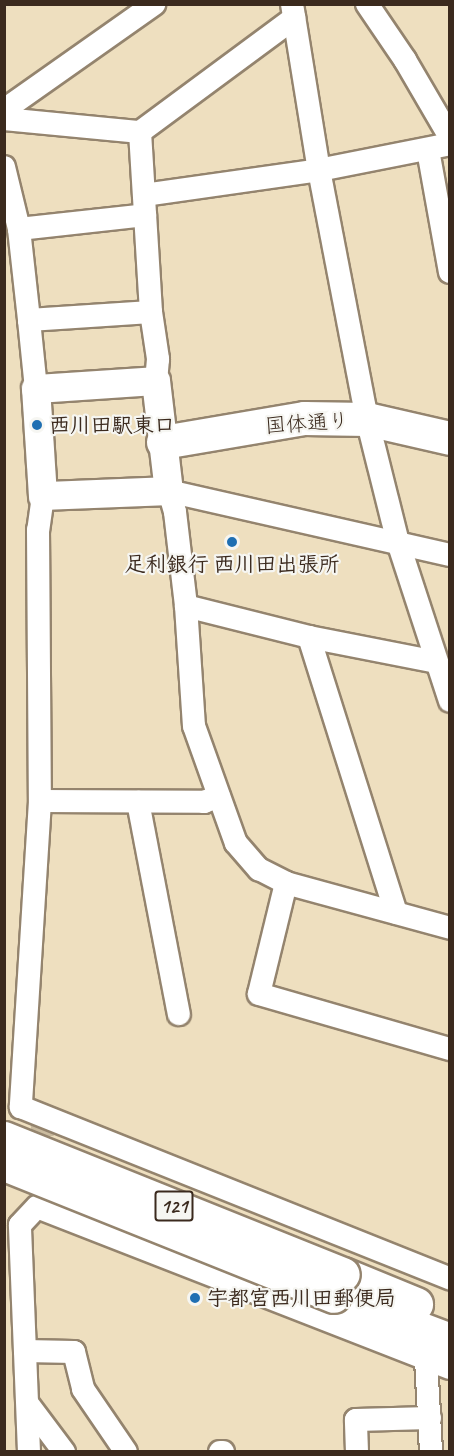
<!DOCTYPE html>
<meta charset="utf-8">
<style>
body{margin:0}
#map{position:relative;width:454px;height:1456px;overflow:hidden;background:#eedfbf;font-family:Caveat,"Klee One",sans-serif}
div>[style]{position:absolute}
.minor-tunnel>*{height:22px;margin-top:-11px;transform-origin:0;background:repeating-linear-gradient(90deg,#cabb9f 0 22px,transparent 0 33px)}
.roads{filter:drop-shadow(2px 0 #94846e) drop-shadow(-2px 0 #94846e) drop-shadow(0 2px #94846e) drop-shadow(0 -2px #94846e)}
.minor>*{height:22px;margin:-11px;padding:0 11px;transform-origin:11px;border-radius:11px;background:#fff}
.tertiary>*{height:28px;margin:-14px;padding:0 14px;transform-origin:14px;border-radius:14px;background:#fff}
.secondary>*{height:33px;margin:-16.5px;padding:0 16.5px;transform-origin:16.5px;border-radius:16.5px;background:#fff}
.trunk>*{height:33px;margin:-16.5px;padding:0 16.5px;transform-origin:16.5px;border-radius:16.5px;background:#fff}
.bridges{filter:drop-shadow(2px 0 #94846e) drop-shadow(-2px 0 #94846e) drop-shadow(0 2px #94846e) drop-shadow(0 -2px #94846e)}
.trunk-bridge>*{height:33px;margin:-16.5px;padding:0 16.5px;transform-origin:16.5px;border-radius:16.5px;background:#fff}
.dots>*{width:16px;height:16px;translate:-50% -50%;box-sizing:border-box;border:3px solid #f6f6f2;border-radius:50%}
span{translate:-50% -50%;white-space:nowrap;text-align:center;line-height:1.15;-webkit-text-stroke:4.5px #f6f6f2;paint-order:stroke}
.shield-label span{padding:2px 4px;background:#f6f6f2;border:2px solid;border-radius:4px;-webkit-text-stroke-width:0}
.shield-label{font-size:20px;color:#3b2a1e;font-weight:700}
.street-label{font-size:21px;color:#3b2a1e}
.poi-label{font-size:21px;color:#3b2a1e;font-weight:700}
.left{translate:0 -50%;text-align:left}
.frame{position:absolute;inset:0;border:6px solid #3b2a1e;pointer-events:none}
</style>
<div id="map">
<div class="minor-tunnel">
<div style="left:41px;top:1115px;width:50px;rotate:85.4deg"></div>
</div>
<div class="roads">
<div class="minor">
<div style="left:292px;top:4px;width:168px;rotate:80.8deg"></div>
<div style="left:319px;top:170px;width:254px;rotate:79.1deg"></div>
<div style="left:367px;top:419px;width:127px;rotate:75.9deg"></div>
<div style="left:398px;top:542px;width:167px;rotate:71.9deg"></div>
<div style="left:367px;top:4px;width:68px;rotate:55.8deg"></div>
<div style="left:405px;top:60px;width:89px;rotate:59.7deg"></div>
<div style="left:4px;top:110px;width:184px;rotate:-35.2deg"></div>
<div style="left:4px;top:119px;width:137px;rotate:5.5deg"></div>
<div style="left:140px;top:132px;width:180px;rotate:86.5deg"></div>
<div style="left:151px;top:312px;width:48px;rotate:81.5deg"></div>
<div style="left:158px;top:359px;width:22px;rotate:95deg"></div>
<div style="left:140px;top:132px;width:192px;rotate:-36.5deg"></div>
<div style="left:428px;top:150px;width:124px;rotate:79.8deg"></div>
<div style="left:4px;top:167px;width:64px;rotate:76.4deg"></div>
<div style="left:19px;top:229px;width:92px;rotate:83.7deg"></div>
<div style="left:29px;top:320px;width:122px;rotate:-3.8deg"></div>
<div style="left:144px;top:195px;width:177px;rotate:-8.1deg"></div>
<div style="left:319px;top:170px;width:134px;rotate:-11.2deg"></div>
<div style="left:19px;top:229px;width:127px;rotate:-6.3deg"></div>
<div style="left:29px;top:320px;width:69px;rotate:84.2deg"></div>
<div style="left:43px;top:496px;width:34px;rotate:98deg"></div>
<div style="left:38px;top:530px;width:271px;rotate:89.6deg"></div>
<div style="left:40px;top:801px;width:307px;rotate:93.6deg"></div>
<div style="left:21px;top:1107px;width:462px;rotate:21.8deg"></div>
<div style="left:450px;top:555px;width:288px;rotate:-167.2deg"></div>
<div style="left:169px;top:491px;width:22px;rotate:74deg"></div>
<div style="left:175px;top:512px;width:95px;rotate:83.3deg"></div>
<div style="left:186px;top:606px;width:120px;rotate:86.2deg"></div>
<div style="left:194px;top:726px;width:124px;rotate:70.3deg"></div>
<div style="left:236px;top:843px;width:35px;rotate:49deg"></div>
<div style="left:259px;top:869px;width:30px;rotate:27deg"></div>
<div style="left:286px;top:883px;width:170px;rotate:15.3deg"></div>
<div style="left:186px;top:606px;width:127px;rotate:14.1deg"></div>
<div style="left:309px;top:637px;width:289px;rotate:72.5deg"></div>
<div style="left:309px;top:637px;width:130px;rotate:11.1deg"></div>
<div style="left:40px;top:801px;width:164px;rotate:0.3deg"></div>
<div style="left:204px;top:802px;width:16px;rotate:-22deg"></div>
<div style="left:138px;top:802px;width:216px;rotate:79.1deg"></div>
<div style="left:286px;top:883px;width:114px;rotate:103.7deg"></div>
<div style="left:259px;top:994px;width:199px;rotate:16.1deg"></div>
<div style="left:25px;top:1351px;width:49px;rotate:1.2deg"></div>
<div style="left:74px;top:1352px;width:38px;rotate:76deg"></div>
<div style="left:83px;top:1389px;width:76px;rotate:55.7deg"></div>
<div style="left:426px;top:1359px;width:93px;rotate:86.9deg"></div>
<div style="left:28px;top:1404px;width:60px;rotate:53.1deg"></div>
<div style="left:29px;top:1452px;width:227px;rotate:-92.3deg"></div>
<div style="left:20px;top:1225px;width:25px;rotate:-47deg"></div>
<div style="left:37px;top:1207px;width:443px;rotate:21.3deg"></div>
<div style="left:220px;top:1452px;width:3px"></div>
<div style="left:357px;top:1452px;width:32px;rotate:-92deg"></div>
<div style="left:356px;top:1420px;width:74px;rotate:-1.5deg"></div>
</div>
<div class="tertiary">
<div style="left:156px;top:381px;width:111px;rotate:83.3deg"></div>
<div style="left:169px;top:491px;width:126px;rotate:177.7deg"></div>
<div style="left:43px;top:496px;width:107px;rotate:-93.7deg"></div>
<div style="left:36px;top:389px;width:120px;rotate:-3.8deg"></div>
</div>
<div class="secondary">
<div style="left:163px;top:442px;width:143px;rotate:-9.7deg"></div>
<div style="left:304px;top:418px;width:63px;rotate:0.9deg"></div>
<div style="left:367px;top:419px;width:85px;rotate:12.9deg"></div>
</div>
<div class="trunk">
<div style="left:343px;top:1274px;width:79px;rotate:22.3deg"></div>
<div style="left:334px;top:1296px;width:124px;rotate:20.8deg"></div>
</div>
</div>
<div class="bridges">
<div class="trunk-bridge">
<div style="left:4px;top:1138px;width:365px;rotate:21.9deg"></div>
<div style="left:4px;top:1164px;width:355px;rotate:21.8deg"></div>
</div>
</div>
<div class="dots">
<div style="left:37px;top:425px;background:#1f6fb2"></div>
<div style="left:232px;top:542px;background:#1f6fb2"></div>
<div style="left:195px;top:1298px;background:#1f6fb2"></div>
</div>
<div class="shield-label">
<span style="left:174px;top:1206px">121</span>
</div>
<div class="street-label">
<span style="left:307px;top:423px;rotate:-4deg">国体通り</span>
</div>
<div class="poi-label">
<span class="left" style="left:49px;top:425px">西川田駅東口</span>
<span style="left:232px;top:564px">足利銀行 西川田出張所</span>
<span class="left" style="left:207px;top:1298px">宇都宮西川田郵便局</span>
</div>
<div class="frame"></div>
</div>
